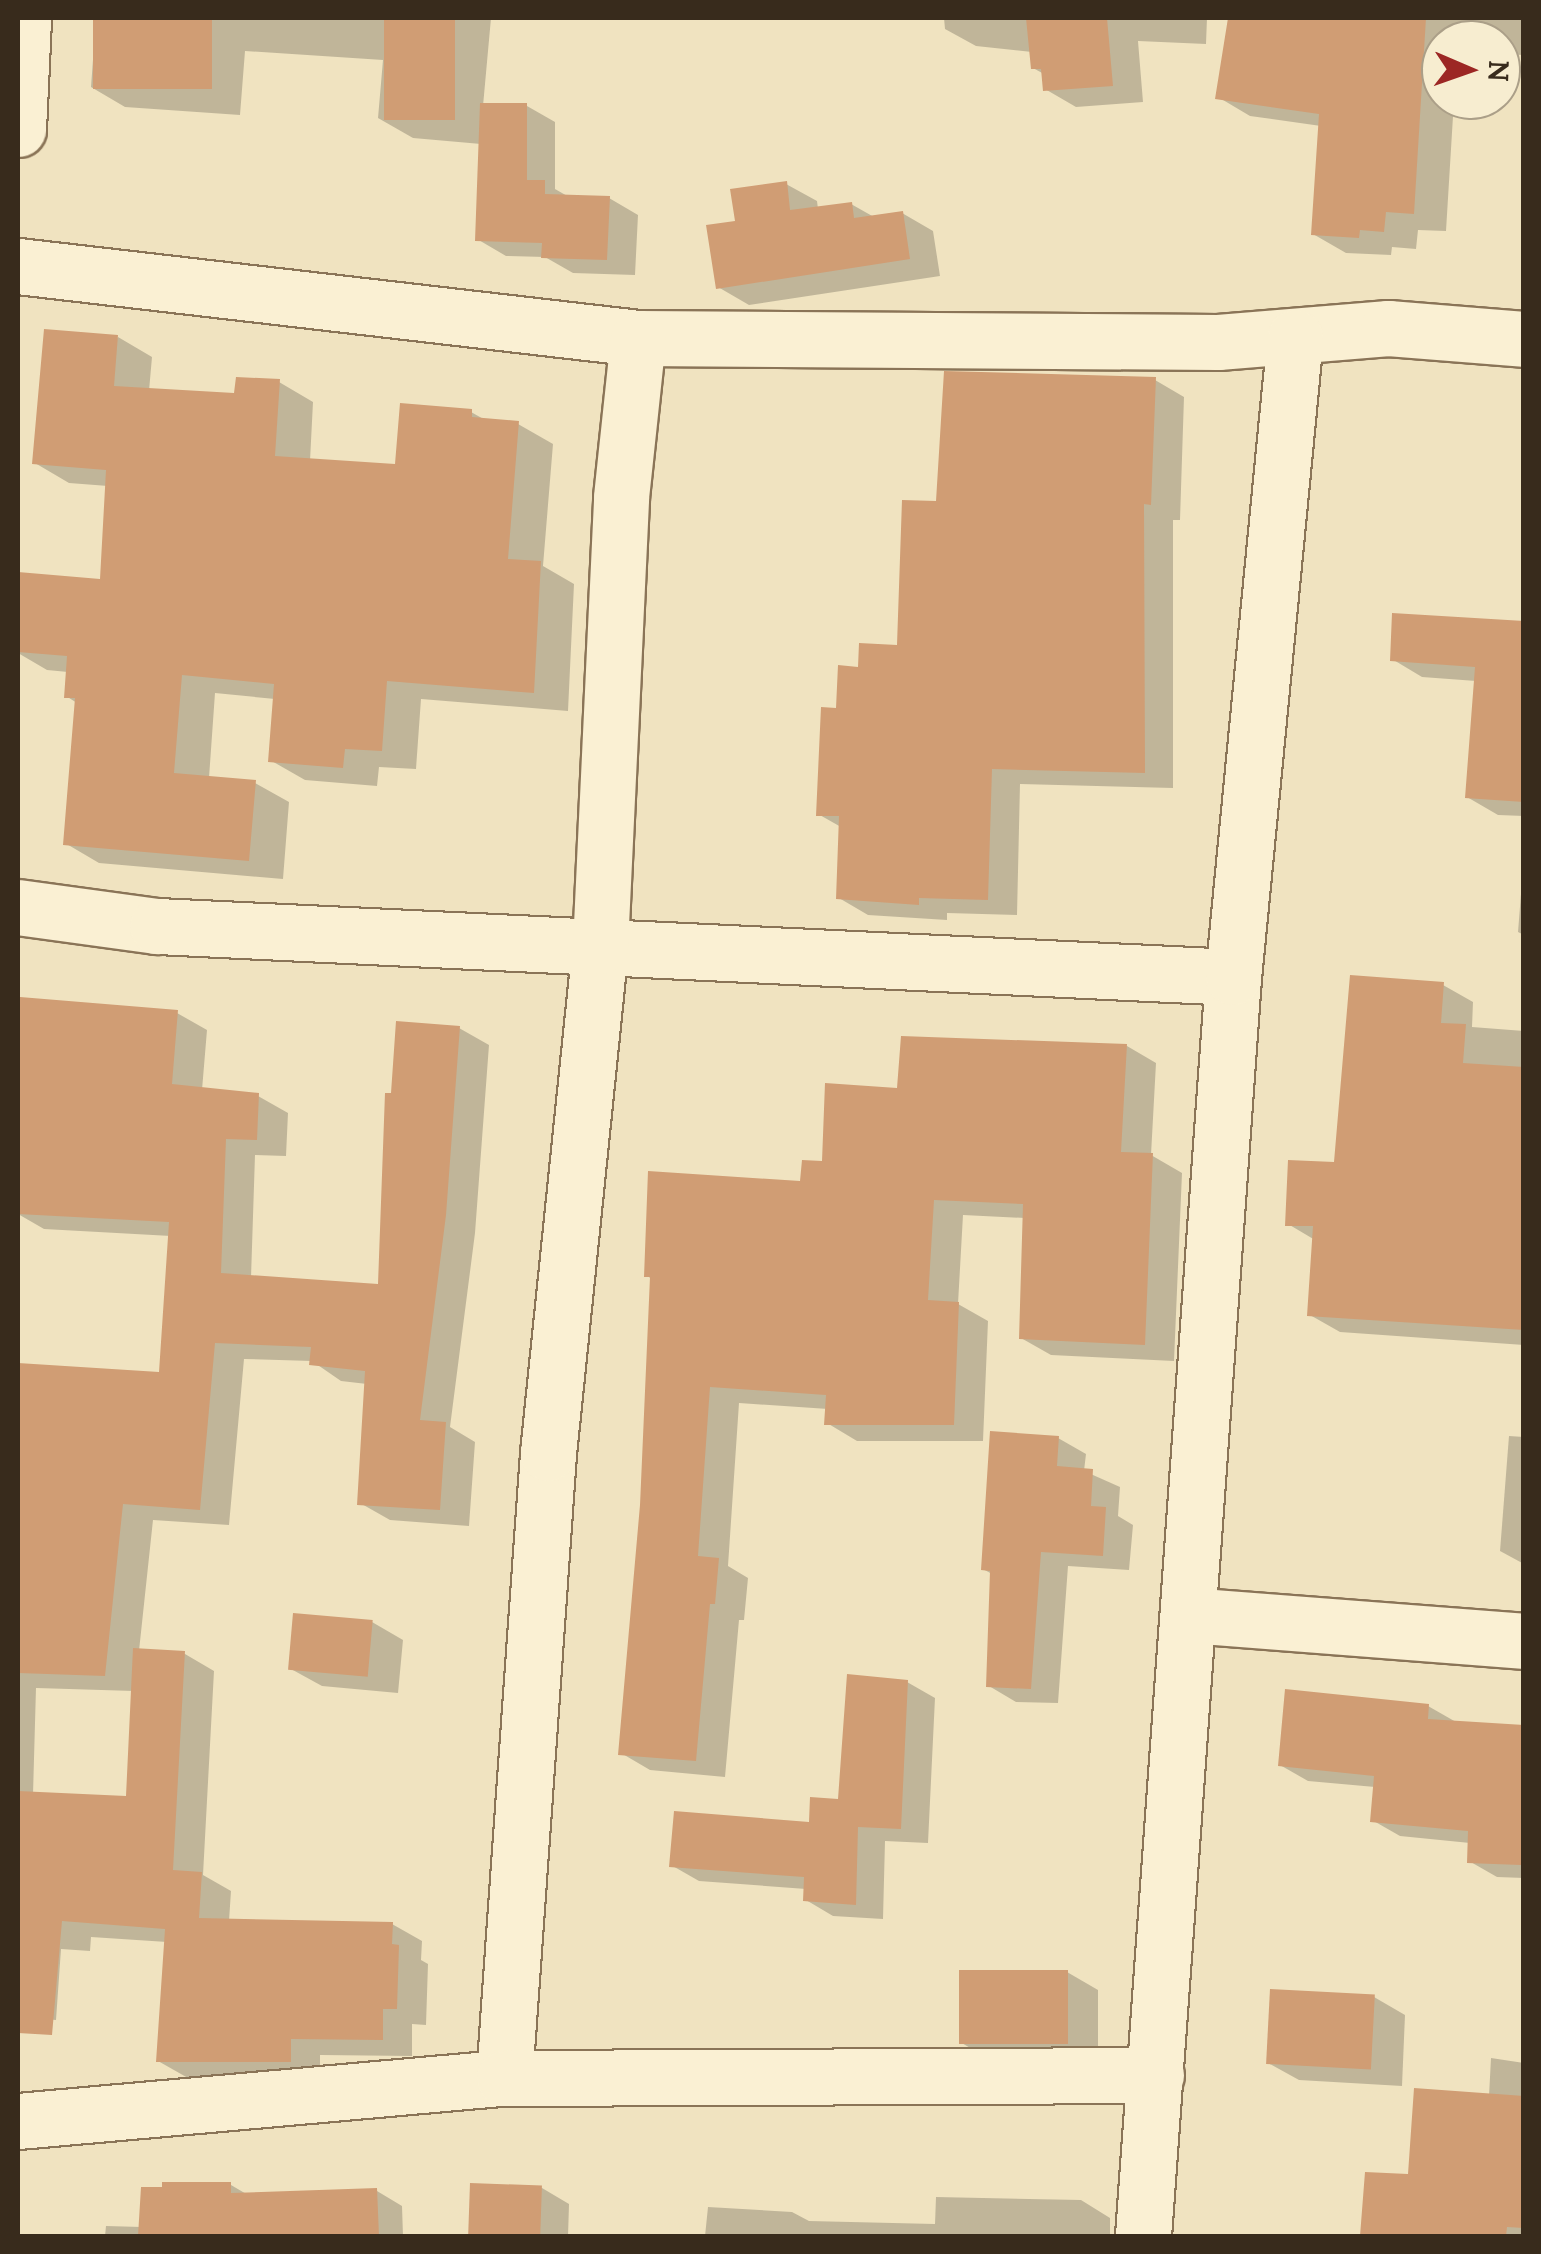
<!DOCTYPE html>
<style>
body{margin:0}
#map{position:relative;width:1541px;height:2254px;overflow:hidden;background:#f0e3c0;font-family:Lora,serif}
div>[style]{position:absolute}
.shadow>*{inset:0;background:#0003}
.building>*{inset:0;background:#d09d74;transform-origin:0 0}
.roads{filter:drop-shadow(2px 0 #8a7457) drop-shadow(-2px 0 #8a7457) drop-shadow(0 2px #8a7457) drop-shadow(0 -2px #8a7457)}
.minor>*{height:55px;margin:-27.5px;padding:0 27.5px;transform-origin:27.5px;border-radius:27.5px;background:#faf0d3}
span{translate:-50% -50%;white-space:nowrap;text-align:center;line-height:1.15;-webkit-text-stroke:8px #f7edd0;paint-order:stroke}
.frame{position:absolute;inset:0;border:20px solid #382b1c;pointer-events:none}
.north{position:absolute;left:1421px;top:20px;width:100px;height:100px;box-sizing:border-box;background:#f7edd0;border:2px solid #ab9f88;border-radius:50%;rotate:92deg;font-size:28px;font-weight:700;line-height:40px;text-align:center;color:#382b1c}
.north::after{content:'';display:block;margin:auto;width:35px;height:45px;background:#9c2724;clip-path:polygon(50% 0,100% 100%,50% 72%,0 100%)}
</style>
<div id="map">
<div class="shadow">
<div style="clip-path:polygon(96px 18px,491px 18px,483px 106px,527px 106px,555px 122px,555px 189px,569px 197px,609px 198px,638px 215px,635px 275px,573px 273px,545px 257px,506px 256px,477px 239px,481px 144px,413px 138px,378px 118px,383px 60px,245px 51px,240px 115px,125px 107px,91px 87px)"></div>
<div style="clip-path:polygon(944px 18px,1207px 18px,1206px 44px,1138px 41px,1143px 102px,1076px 107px,1045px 89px,1044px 74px,1033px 68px,1032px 52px,976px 46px,945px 29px)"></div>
<div style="clip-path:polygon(1231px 18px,1524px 18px,1524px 55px,1501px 54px,1501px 40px,1441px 40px,1441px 100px,1454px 100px,1446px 231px,1418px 230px,1416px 249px,1392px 247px,1391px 255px,1346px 253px,1313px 234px,1321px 126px,1250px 116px,1218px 97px)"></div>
<div style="clip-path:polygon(786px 184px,817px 201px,818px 209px,851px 204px,874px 217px,902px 213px,933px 231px,940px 276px,749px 305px,718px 287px,738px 223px)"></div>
<div style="clip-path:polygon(118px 337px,152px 357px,149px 391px,237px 395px,279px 382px,313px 402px,310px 461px,397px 467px,471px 412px,487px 421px,518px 424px,553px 444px,543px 566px,574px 584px,568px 711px,421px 699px,416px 769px,379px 767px,377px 786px,305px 780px,270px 760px,275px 699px,215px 693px,209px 778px,255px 783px,289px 802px,283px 879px,99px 863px,65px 843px,77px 703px,66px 696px,68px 672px,47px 670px,18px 653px,18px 575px,102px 581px,108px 486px,69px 483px,35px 463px)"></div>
<div style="clip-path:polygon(1155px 380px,1184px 397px,1180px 520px,1173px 520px,1173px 788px,1020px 784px,1017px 915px,947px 913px,947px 920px,868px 915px,839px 898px,841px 827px,818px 814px,838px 710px,860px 670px,899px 648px,938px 504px)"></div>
<div style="clip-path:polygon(1524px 623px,1524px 816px,1498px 815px,1467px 797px,1476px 681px,1422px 677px,1392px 659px)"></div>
<div style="clip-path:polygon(1524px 856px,1524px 935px,1518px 932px)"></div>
<div style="clip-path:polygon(1443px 985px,1473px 1002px,1472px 1027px,1524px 1031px,1524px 1345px,1340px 1332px,1310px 1315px,1315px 1240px,1288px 1224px,1336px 1164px)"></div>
<div style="clip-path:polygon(evenodd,23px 1000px,177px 1013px,207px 1030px,202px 1090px,258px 1096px,288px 1113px,286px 1156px,255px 1155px,251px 1278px,380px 1287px,394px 1095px,459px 1028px,489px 1045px,475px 1233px,450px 1427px,475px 1442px,469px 1526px,390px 1520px,360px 1503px,367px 1384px,341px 1381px,312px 1361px,244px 1359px,229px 1525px,153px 1520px,139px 1651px,185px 1654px,214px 1671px,203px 1875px,231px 1891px,229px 1921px,392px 1924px,422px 1941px,421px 1960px,428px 1964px,426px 2025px,412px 2024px,412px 2056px,320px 2055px,320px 2078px,188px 2078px,158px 2061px,167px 1942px,91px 1937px,90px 1951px,61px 1949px,56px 2020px,18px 2017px,18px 1365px,161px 1375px,171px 1236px,44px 1229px,18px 1214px,23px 1000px,36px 1688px,134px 1691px,128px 1798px,33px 1795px,36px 1688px)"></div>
<div style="clip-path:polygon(1127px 1046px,1156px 1063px,1151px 1155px,1182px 1173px,1174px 1361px,1051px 1355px,1021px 1338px,1025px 1218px,963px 1215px,958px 1304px,988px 1321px,983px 1441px,857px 1441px,827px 1423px,828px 1409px,739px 1403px,728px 1566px,748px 1578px,744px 1620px,739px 1620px,725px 1777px,650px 1770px,621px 1753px,643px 1505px,652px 1279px,647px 1276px,803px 1184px,899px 1090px)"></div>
<div style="clip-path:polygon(1509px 1436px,1524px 1437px,1524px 1564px,1500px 1551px)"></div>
<div style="clip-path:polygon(1058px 1438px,1086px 1454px,1084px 1471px,1120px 1487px,1118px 1516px,1133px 1525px,1129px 1570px,1068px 1566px,1058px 1703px,1016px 1702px,989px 1686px,992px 1574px,983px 1569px)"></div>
<div style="clip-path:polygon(372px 1622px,403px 1640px,398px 1693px,322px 1686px,291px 1669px)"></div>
<div style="clip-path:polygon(907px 1682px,935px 1698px,928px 1843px,885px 1841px,883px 1919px,833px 1916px,806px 1900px,806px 1889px,699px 1881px,671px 1865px,811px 1824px,840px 1801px)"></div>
<div style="clip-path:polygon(1428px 1706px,1456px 1722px,1524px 1727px,1524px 1878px,1497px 1877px,1469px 1861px,1470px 1843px,1400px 1836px,1372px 1820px,1375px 1787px,1308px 1781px,1280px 1765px)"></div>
<div style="clip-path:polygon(1067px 1972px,1098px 1990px,1098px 2060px,991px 2060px,960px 2042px)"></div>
<div style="clip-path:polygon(1374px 1997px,1405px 2015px,1402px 2086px,1299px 2080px,1268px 2063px)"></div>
<div style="clip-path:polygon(1491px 2058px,1524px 2063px,1524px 2236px,1363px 2236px,1367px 2174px,1410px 2177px,1489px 2096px)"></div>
<div style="clip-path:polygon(231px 2185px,248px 2195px,377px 2191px,402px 2206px,403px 2236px,105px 2236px,106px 2226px,142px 2227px)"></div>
<div style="clip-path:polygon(472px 2185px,542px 2188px,569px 2204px,568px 2236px,470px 2236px)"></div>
<div style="clip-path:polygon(936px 2197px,1081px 2200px,1110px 2218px,1110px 2236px,705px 2236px,708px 2207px,792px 2212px,809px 2221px,935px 2224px)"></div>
</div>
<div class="building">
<div style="left:93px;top:18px;width:119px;height:71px"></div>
<div style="left:384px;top:18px;width:71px;height:102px"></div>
<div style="clip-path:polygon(1026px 18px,1107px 18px,1113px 86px,1043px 91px,1041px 69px,1031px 69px)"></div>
<div style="clip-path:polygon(1228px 18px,1426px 18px,1414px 214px,1386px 212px,1384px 232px,1360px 230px,1359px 238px,1311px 235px,1319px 114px,1215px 99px)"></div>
<div style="clip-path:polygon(480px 103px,527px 103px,527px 180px,545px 180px,545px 194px,610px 196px,607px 260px,541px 258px,542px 243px,475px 241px)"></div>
<div style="clip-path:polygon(787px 181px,790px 210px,852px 202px,854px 218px,903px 211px,910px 259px,716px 289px,706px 225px,735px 221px,730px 189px)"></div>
<div style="clip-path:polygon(44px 329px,118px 335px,114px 386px,234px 393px,236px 377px,280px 379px,275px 456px,395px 464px,400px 403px,472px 409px,472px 417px,519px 421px,508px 559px,541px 561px,534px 693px,387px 681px,382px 751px,345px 749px,343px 768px,268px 762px,274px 684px,182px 675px,174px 773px,256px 780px,249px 861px,63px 845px,75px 698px,64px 698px,67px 656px,18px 652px,18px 572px,100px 579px,106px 470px,32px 464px)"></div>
<div style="clip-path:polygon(944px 371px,1156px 377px,1151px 505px,1144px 504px,1145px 773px,992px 769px,988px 900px,919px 898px,919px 905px,836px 899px,839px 816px,816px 816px,821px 707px,836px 708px,838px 665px,858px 667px,859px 643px,897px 645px,902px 500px,936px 501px)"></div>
<div style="clip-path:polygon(1392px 613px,1524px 621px,1524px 802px,1465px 798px,1475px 667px,1390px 661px)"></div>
<div style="clip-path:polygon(1350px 975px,1444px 982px,1441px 1023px,1466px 1024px,1463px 1063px,1524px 1067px,1524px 1330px,1307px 1316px,1313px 1226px,1285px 1226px,1288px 1160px,1334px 1162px)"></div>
<div style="clip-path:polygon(20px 997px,178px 1010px,172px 1084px,259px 1093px,257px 1140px,226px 1139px,221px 1273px,378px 1284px,385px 1093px,391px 1093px,396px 1021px,460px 1026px,446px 1215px,420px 1420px,446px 1422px,440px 1510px,357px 1505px,365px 1371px,309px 1365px,311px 1347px,215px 1343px,200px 1510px,123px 1504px,105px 1676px,18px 1673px,18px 1363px,159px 1372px,169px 1222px,18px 1214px)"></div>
<div style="clip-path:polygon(901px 1036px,1127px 1044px,1121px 1152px,1153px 1153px,1145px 1345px,1019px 1339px,1023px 1204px,934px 1200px,928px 1300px,959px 1302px,954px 1425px,824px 1425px,826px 1395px,710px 1387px,698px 1556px,719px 1558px,715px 1604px,710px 1604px,696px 1761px,618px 1755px,640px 1505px,650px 1277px,644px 1277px,648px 1171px,800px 1181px,802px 1160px,822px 1161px,825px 1083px,897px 1088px)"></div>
<div style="clip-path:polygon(990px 1431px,1059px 1436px,1057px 1466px,1093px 1469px,1091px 1506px,1106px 1507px,1103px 1556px,1041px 1552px,1031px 1689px,986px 1687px,990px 1571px,981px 1570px)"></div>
<div style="left:293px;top:1613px;width:80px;height:57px;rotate:5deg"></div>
<div style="clip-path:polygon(133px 1648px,185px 1651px,173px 1870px,202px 1872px,199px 1918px,393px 1922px,392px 1944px,399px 1945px,397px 2009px,383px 2009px,383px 2040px,291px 2039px,291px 2062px,156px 2062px,165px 1929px,62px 1921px,52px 2035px,18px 2033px,18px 1791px,126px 1796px)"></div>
<div style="clip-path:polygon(847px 1674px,908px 1680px,901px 1829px,858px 1827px,856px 1905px,803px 1901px,804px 1877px,669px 1867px,674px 1811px,809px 1822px,810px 1797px,838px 1799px)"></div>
<div style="clip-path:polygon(1285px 1689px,1429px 1704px,1428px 1719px,1524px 1725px,1521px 1865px,1467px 1863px,1468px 1831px,1370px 1822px,1374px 1776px,1278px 1766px)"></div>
<div style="left:959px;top:1970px;width:109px;height:74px"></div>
<div style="left:1270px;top:1989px;width:105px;height:75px;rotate:3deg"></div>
<div style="clip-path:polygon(1414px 2088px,1524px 2096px,1524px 2228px,1507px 2227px,1506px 2236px,1360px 2236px,1365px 2172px,1408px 2174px)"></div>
<div style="clip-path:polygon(162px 2182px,231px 2182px,231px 2193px,377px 2188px,379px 2236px,138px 2236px,141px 2187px,162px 2187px)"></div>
<div style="left:470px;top:2183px;width:72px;height:53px;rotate:2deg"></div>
</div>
<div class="roads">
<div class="minor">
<div style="left:18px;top:129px;width:111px;rotate:-87.4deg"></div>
<div style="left:18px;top:266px;width:624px;rotate:6.62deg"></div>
<div style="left:638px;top:338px;width:580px;rotate:0.4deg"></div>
<div style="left:1218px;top:342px;width:171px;rotate:-4.7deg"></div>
<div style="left:1388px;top:328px;width:136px;rotate:4.6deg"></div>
<div style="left:18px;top:907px;width:140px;rotate:7.8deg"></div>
<div style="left:157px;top:926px;width:1077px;rotate:2.71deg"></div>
<div style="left:1188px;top:1615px;width:337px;rotate:4.4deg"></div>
<div style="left:504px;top:2078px;width:627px;rotate:-85.97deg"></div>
<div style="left:548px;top:1453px;width:510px;rotate:-84.14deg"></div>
<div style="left:600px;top:946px;width:449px;rotate:-87.3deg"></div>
<div style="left:621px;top:497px;width:160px;rotate:-83.9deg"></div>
<div style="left:18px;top:2121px;width:488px;rotate:-5.1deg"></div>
<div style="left:504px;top:2078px;width:652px;rotate:-0.26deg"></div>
<div style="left:1143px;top:2236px;width:1262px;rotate:-85.91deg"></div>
<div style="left:1233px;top:977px;width:643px;rotate:-84.47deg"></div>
</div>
</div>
<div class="frame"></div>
<div class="north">N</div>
</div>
